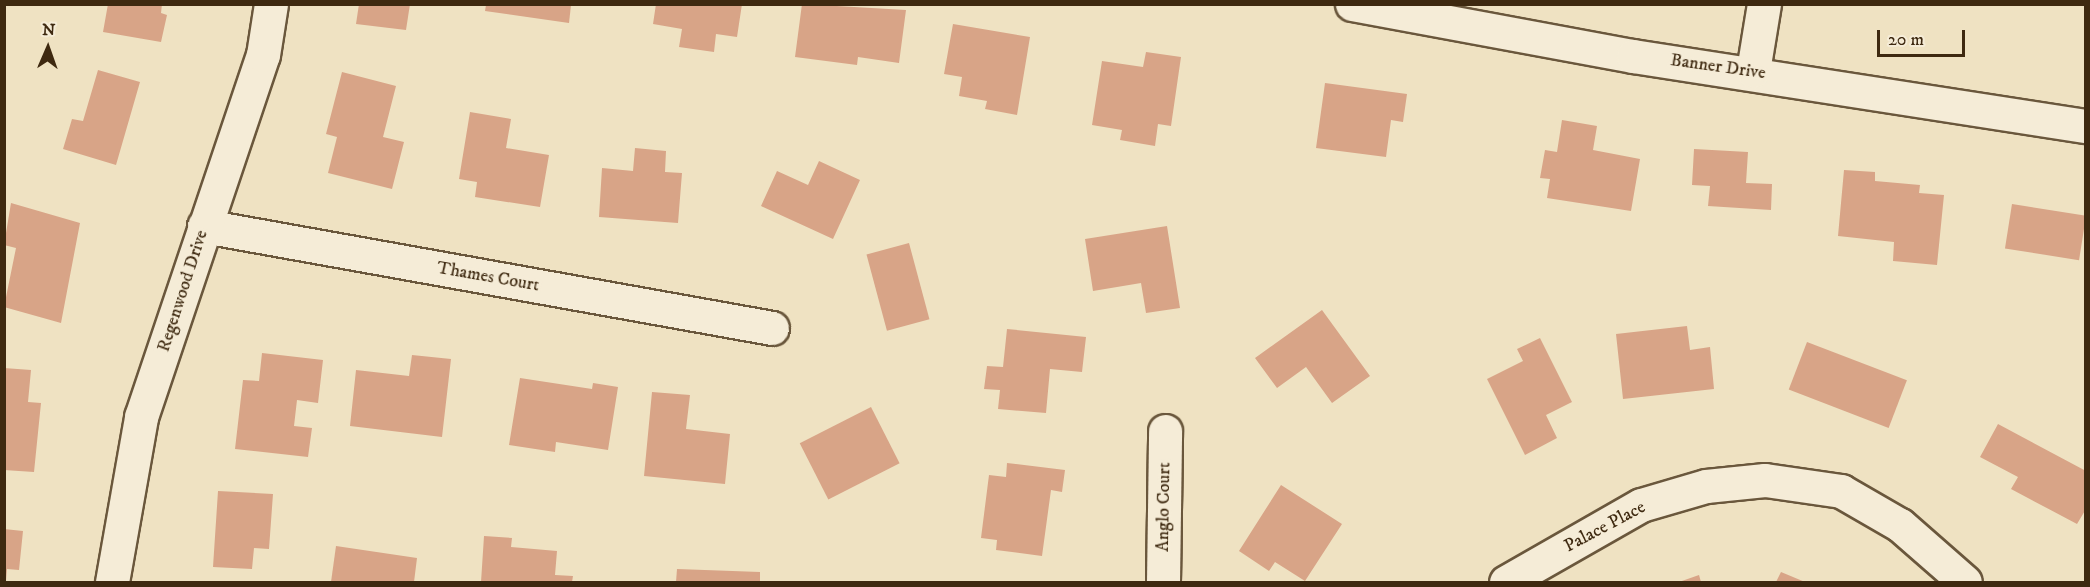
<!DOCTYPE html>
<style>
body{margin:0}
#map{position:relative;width:2090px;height:587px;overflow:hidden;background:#efe2c2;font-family:"IM FELL DW Pica",serif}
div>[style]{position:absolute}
.building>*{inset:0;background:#d8a487;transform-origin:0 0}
.roads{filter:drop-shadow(2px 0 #6a573c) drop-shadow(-2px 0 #6a573c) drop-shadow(0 2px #6a573c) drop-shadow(0 -2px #6a573c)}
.minor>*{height:33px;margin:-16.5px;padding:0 16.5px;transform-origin:16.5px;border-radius:16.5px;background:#f5ecd7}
span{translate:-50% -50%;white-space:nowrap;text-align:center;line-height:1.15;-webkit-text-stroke:6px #f5ecd7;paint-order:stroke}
.street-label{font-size:18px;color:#3e2910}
.frame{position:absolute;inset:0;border:6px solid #3e2910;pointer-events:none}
.north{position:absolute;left:18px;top:18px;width:60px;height:60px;-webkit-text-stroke:4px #f5ecd7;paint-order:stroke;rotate:2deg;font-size:16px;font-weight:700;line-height:24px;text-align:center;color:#3e2910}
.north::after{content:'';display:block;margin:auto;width:21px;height:27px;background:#3e2910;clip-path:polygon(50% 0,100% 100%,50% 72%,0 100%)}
.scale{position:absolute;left:1877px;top:30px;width:88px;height:27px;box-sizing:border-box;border:3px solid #3e2910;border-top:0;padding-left:8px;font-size:18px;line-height:21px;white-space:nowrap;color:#3e2910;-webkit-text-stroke:4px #f5ecd7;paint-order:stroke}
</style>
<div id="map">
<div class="building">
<div style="clip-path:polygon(108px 4px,162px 4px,161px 13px,167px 15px,161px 42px,103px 32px)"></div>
<div style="clip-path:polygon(359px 4px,410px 4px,406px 30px,356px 24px)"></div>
<div style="clip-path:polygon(656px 4px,742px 4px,737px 37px,716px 34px,714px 52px,679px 47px,682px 29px,653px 24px)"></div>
<div style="clip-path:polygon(802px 4px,906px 10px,899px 63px,858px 57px,857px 65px,795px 57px)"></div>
<div style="clip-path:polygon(486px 5px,571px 5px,569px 23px,485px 11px)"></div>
<div style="clip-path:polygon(953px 24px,1030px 37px,1017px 115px,985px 109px,987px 101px,959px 96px,962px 77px,944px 74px)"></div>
<div style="clip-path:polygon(1146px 52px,1181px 57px,1171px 126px,1158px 124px,1155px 146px,1120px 140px,1122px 130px,1092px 125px,1102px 61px,1143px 67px)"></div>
<div style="clip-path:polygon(98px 70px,140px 82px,116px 165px,63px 149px,72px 119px,83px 121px)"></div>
<div style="clip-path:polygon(342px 72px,396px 86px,383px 137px,404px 142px,392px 189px,328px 173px,337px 137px,326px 134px)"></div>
<div style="clip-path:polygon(1325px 83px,1407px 94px,1403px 122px,1391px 120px,1386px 157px,1316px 148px)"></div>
<div style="clip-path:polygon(470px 112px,511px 119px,506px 148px,549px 155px,540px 207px,475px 197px,477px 182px,459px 179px)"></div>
<div style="clip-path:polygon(1562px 120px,1597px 126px,1593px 150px,1640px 159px,1631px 211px,1547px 198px,1550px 179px,1540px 178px,1545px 150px,1557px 152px)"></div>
<div style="clip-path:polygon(635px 148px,666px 151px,665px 172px,682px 173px,678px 223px,599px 217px,602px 168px,633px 171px)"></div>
<div style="clip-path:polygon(1694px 149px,1748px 152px,1746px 183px,1772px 184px,1771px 210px,1708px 206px,1710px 186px,1692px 185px)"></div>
<div style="clip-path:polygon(819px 161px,860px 180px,833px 239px,761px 206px,777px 171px,808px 185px)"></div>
<div style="clip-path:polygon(1844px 170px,1875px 172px,1875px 181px,1920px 185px,1919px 193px,1944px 195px,1937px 265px,1893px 261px,1894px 242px,1838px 236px)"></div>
<div style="clip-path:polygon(11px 203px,80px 223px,61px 323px,4px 307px,16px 248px,4px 245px)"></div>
<div style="left:2012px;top:204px;width:75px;height:45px;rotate:9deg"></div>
<div style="clip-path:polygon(1167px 226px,1180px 308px,1146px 313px,1141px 283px,1093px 291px,1085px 239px)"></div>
<div style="left:909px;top:243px;width:79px;height:44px;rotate:75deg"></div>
<div style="clip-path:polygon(1322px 310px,1370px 376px,1332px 403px,1306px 367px,1277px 388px,1255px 358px)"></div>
<div style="clip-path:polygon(1687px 326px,1690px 350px,1710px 347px,1714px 389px,1623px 399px,1616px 334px)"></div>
<div style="clip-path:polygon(1007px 329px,1086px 337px,1082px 372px,1050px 369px,1046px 413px,998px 409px,1000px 390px,984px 389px,987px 366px,1003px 367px)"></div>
<div style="clip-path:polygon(1540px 338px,1572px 402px,1546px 415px,1557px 438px,1525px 455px,1487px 379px,1523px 361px,1517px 349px)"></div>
<div style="left:1807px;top:342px;width:107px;height:51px;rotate:21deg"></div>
<div style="clip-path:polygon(262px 353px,323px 360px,318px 403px,297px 400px,294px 426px,312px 428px,308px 457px,235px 449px,243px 380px,259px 381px)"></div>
<div style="clip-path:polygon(412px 355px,451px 359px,442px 437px,350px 426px,356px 370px,409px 376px)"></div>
<div style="clip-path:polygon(4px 368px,31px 370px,28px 402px,41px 403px,34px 472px,4px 470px)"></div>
<div style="clip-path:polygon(520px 378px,592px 389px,593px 383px,618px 387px,608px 450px,556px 442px,555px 452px,509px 445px)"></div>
<div style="clip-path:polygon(652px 392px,690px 395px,686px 429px,730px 434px,725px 484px,644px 476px)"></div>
<div style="left:871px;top:407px;width:63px;height:80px;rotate:63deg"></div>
<div style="clip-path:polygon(1998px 424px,2086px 471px,2086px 509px,2077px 524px,2011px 489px,2018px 477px,1980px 457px)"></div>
<div style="clip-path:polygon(1007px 463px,1065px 470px,1062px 492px,1051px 490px,1042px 556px,996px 550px,997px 540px,981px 538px,989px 475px,1006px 477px)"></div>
<div style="clip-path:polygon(1281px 485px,1342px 524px,1305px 581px,1275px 562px,1269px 571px,1239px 551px)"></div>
<div style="clip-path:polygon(218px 491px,273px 494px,269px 549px,254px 548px,252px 569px,213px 567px)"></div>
<div style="clip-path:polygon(4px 529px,23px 531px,19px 570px,7px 569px,6px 581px)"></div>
<div style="clip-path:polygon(484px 536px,512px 538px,511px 547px,557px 551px,555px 575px,573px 576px,572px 582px,481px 582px)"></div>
<div style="clip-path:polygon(336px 546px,417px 558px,414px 582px,331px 582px)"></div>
<div style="clip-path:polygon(677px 569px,760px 572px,760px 582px,676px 582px)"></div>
<div style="clip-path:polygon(1781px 572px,1805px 582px,1776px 582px)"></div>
<div style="clip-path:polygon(1699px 575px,1701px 582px,1679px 582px)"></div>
</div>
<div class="roads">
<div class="minor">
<div style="left:1352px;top:4px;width:286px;rotate:10.5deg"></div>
<div style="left:1633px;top:56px;width:458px;rotate:8.8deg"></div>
<div style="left:1753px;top:71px;width:68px;rotate:-80.7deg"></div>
<div style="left:204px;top:226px;width:577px;rotate:10.18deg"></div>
<div style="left:112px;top:582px;width:168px;rotate:-80deg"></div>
<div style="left:141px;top:417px;width:382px;rotate:-71.4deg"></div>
<div style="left:263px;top:55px;width:52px;rotate:-81.1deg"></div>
<div style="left:1163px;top:582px;width:151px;rotate:-89.2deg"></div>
<div style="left:1506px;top:582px;width:155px;rotate:-29.7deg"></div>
<div style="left:1641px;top:505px;width:68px;rotate:-16.3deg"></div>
<div style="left:1706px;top:486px;width:59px;rotate:-5.8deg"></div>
<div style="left:1765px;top:480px;width:77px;rotate:8.2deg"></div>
<div style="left:1841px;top:491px;width:68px;rotate:30deg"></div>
<div style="left:1900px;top:525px;width:86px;rotate:41.2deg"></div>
</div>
</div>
<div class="street-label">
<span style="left:1718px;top:67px;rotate:8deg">Banner Drive</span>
<span style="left:488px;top:277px;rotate:10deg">Thames Court</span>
<span style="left:183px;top:291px;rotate:-72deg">Regenwood Drive</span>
<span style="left:1164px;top:507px;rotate:-89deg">Anglo Court</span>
<span style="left:1605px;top:527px;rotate:-28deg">Palace Place</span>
</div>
<div class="frame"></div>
<div class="north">N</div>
<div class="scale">20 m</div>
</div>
